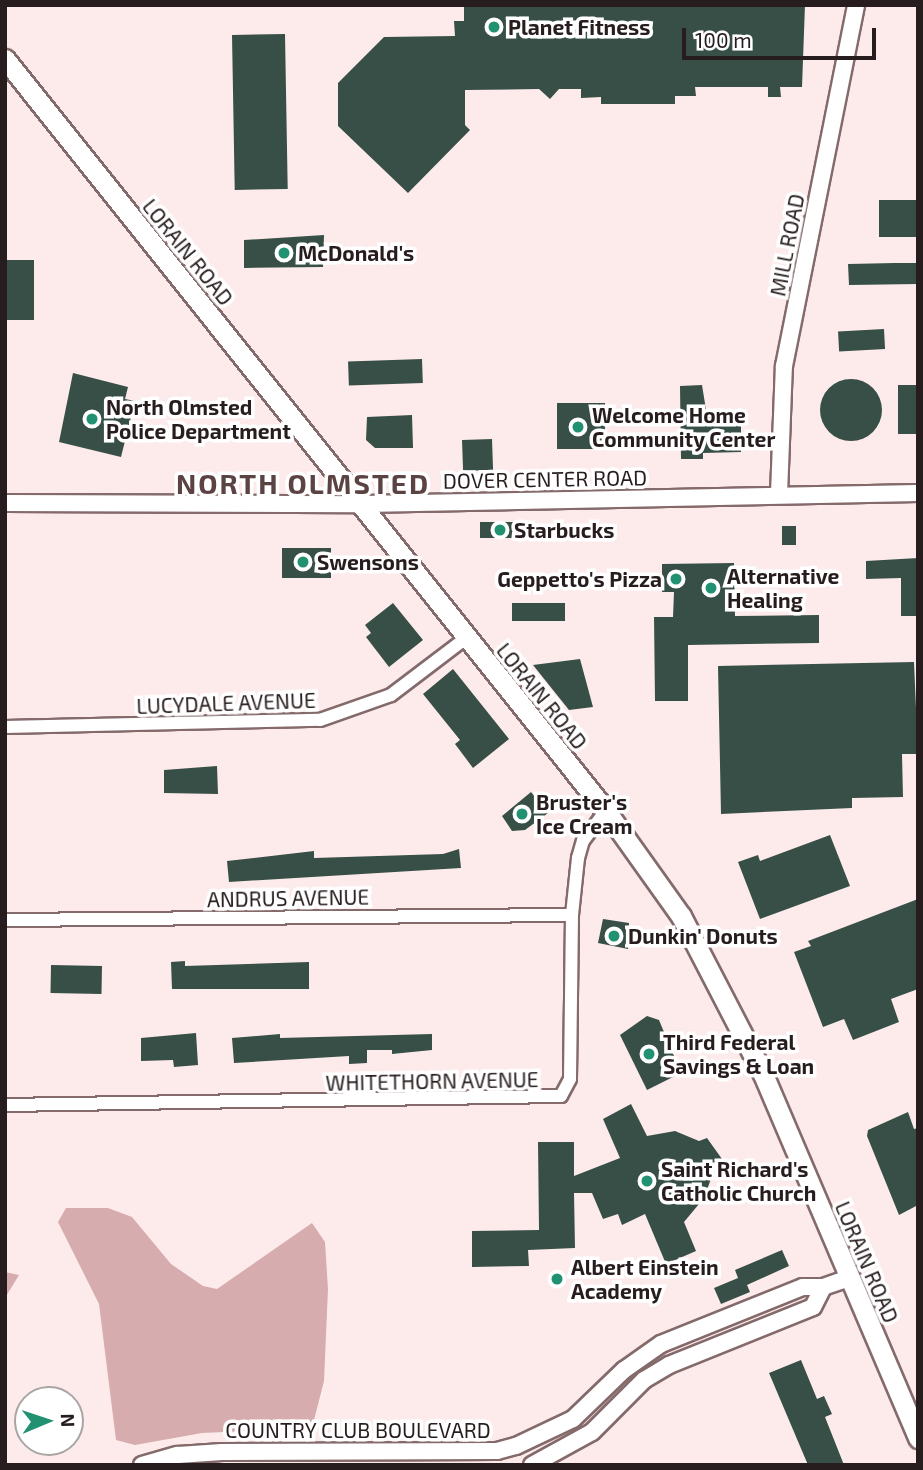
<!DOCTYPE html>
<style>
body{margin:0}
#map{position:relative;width:923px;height:1470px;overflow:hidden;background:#fdebeb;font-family:"Exo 2",sans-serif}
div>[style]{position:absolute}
.forest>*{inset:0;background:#d7acae}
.building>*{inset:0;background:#374f46;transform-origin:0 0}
.round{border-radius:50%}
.roads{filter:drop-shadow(2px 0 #846a6b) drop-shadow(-2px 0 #846a6b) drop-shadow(0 2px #846a6b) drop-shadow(0 -2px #846a6b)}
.minor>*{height:12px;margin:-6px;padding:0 6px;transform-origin:6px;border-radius:6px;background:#fff}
.tertiary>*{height:16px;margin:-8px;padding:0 8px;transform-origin:8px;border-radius:8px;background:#fff}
.primary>*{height:19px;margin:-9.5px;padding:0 9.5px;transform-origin:9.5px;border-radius:9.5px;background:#fff}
.dots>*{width:19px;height:19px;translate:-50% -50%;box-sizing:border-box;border:4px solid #fff;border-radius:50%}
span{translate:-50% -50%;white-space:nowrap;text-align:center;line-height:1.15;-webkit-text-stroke:7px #fff;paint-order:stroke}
.poi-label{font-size:21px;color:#281d1e;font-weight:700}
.left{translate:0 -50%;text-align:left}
.right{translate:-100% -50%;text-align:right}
.street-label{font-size:21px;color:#281d1e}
.district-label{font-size:28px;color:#5b4344;font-weight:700;letter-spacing:2px}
.frame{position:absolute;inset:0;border:7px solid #281d1e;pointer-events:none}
.north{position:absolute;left:14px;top:1386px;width:70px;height:70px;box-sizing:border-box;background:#fff;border:2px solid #a9a5a5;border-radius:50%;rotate:88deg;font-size:19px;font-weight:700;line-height:28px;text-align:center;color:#281d1e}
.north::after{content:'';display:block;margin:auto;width:24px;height:32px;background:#229172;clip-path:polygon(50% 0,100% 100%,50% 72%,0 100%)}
.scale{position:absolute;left:682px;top:28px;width:194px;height:32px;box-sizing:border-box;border:4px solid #281d1e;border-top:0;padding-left:9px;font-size:21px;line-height:24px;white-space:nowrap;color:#281d1e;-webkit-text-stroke:5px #fff;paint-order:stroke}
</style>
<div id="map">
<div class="forest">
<div style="clip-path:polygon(66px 1208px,108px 1208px,132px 1217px,171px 1264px,203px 1286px,217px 1289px,312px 1223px,325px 1242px,328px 1289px,324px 1381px,312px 1428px,202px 1433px,135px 1445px,116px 1440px,99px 1304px,58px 1222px)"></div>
<div style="clip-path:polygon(5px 1272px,19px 1275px,5px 1298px)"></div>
</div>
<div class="building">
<div style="clip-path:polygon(464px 5px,805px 5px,802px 87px,780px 87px,781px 97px,768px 97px,768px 87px,695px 87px,696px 96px,675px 96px,675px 104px,601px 104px,601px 97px,581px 98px,581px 89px,559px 89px,550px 99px,539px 89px,465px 90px,465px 125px,470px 130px,408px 193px,338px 126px,338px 83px,384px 37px,455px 36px,454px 21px,464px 21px)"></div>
<div style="left:285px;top:34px;width:155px;height:53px;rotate:89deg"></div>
<div style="left:918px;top:200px;width:37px;height:39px;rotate:90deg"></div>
<div style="clip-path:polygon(324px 235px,323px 267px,244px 268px,244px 240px)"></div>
<div style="left:5px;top:260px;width:29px;height:60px"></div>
<div style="clip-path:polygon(895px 263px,918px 263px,918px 284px,849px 285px,848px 264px)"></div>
<div style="left:884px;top:329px;width:20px;height:46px;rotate:87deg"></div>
<div style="left:422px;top:359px;width:24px;height:74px;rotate:88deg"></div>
<div style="clip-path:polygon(73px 373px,128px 387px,125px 399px,135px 401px,121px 457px,59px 442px)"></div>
<div class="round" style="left:820px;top:379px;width:62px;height:62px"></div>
<div style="clip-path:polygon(702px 385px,707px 416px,741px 416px,741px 452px,703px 453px,703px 459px,681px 459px,680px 386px)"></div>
<div style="left:898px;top:385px;width:20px;height:49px"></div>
<div style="left:557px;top:403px;width:48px;height:46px"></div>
<div style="clip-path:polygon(412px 415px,413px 448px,375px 448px,366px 440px,367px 417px)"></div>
<div style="left:492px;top:439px;width:31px;height:30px;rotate:88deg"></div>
<div style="left:524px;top:522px;width:16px;height:44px;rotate:90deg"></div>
<div style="left:782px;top:526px;width:14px;height:19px"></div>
<div style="left:282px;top:548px;width:49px;height:30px"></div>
<div style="clip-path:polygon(918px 558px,918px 616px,901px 616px,901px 578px,866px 579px,866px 561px)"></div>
<div style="clip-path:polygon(734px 563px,735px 616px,819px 615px,819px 643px,688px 645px,688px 701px,655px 701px,654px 617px,673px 617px,674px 592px,662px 592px,662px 564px)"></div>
<div style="clip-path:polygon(393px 603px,423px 640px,389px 667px,366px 637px,371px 633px,365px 625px)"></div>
<div style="left:565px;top:603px;width:18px;height:53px;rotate:90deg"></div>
<div style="clip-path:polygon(580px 659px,593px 707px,569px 710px,533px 665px)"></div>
<div style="clip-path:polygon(914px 662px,918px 754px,902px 754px,903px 797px,852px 798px,852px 808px,721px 814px,718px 666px)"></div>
<div style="clip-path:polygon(453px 669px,509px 739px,473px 768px,455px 744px,460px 740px,423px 694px)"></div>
<div style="clip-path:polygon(217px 766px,218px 794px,164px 793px,164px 770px)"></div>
<div style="clip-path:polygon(531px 792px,548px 813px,525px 830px,512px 831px,502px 816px)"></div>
<div style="clip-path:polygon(830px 835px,850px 886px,760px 919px,738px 862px,758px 855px,760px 861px)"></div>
<div style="clip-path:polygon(459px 849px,461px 868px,229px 882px,227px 861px,314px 851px,314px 858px,443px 854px)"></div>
<div style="clip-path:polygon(918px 899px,918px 989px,891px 999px,899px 1022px,853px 1040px,844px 1019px,823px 1027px,794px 952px,811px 946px,808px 941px)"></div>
<div style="clip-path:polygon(603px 919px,629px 923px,628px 949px,598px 943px)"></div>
<div style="clip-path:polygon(185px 961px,185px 966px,309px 962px,309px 989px,172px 989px,171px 962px)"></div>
<div style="left:51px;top:965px;width:51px;height:28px;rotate:1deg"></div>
<div style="clip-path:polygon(647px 1016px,659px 1020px,681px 1073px,647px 1090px,620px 1035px)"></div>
<div style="clip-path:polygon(196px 1033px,198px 1065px,174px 1067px,173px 1060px,141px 1061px,141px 1038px)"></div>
<div style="clip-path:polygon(280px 1034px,280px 1038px,432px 1034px,432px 1050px,392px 1054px,392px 1050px,367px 1050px,367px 1063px,349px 1064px,349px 1056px,234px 1063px,232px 1038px)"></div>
<div style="clip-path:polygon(631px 1104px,647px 1136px,675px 1131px,699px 1141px,707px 1138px,722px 1159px,723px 1172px,712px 1176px,704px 1198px,684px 1222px,696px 1251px,666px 1264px,645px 1214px,622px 1225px,618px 1214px,603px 1219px,592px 1193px,574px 1193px,575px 1248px,528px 1250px,529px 1266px,472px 1267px,472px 1231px,539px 1230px,538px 1142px,574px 1142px,574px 1176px,620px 1158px,603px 1119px)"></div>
<div style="clip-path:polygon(908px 1112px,914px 1129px,918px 1128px,918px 1205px,899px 1215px,867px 1136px,868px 1130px)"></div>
<div style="clip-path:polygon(782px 1250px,789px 1266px,747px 1285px,750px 1292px,721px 1304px,714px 1288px,738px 1278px,735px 1270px)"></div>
<div style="clip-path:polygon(801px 1360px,817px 1399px,824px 1396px,832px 1414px,825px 1417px,844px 1465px,808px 1465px,769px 1373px)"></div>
</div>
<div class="roads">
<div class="minor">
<div style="left:5px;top:727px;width:315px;rotate:-1.3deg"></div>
<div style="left:320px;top:720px;width:75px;rotate:-19.4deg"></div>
<div style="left:391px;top:695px;width:94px;rotate:-37.2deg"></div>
<div style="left:5px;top:920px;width:567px;rotate:-0.51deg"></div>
<div style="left:5px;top:1105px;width:556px;rotate:-0.93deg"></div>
<div style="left:561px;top:1096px;width:19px;rotate:-62deg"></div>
<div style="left:570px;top:1079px;width:164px;rotate:-89.3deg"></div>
<div style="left:572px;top:915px;width:57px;rotate:-84deg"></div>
<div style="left:578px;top:858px;width:18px;rotate:-74deg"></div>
<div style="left:583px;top:841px;width:38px;rotate:-53deg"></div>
</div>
<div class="tertiary">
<div style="left:779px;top:494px;width:128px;rotate:-87.8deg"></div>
<div style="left:784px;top:366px;width:368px;rotate:-78.7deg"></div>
<div style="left:5px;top:503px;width:359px;rotate:0.2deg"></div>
<div style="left:364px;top:504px;width:554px;rotate:-1.14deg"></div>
<div style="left:142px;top:1465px;width:37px;rotate:-16deg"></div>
<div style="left:178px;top:1455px;width:44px;rotate:-3.9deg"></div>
<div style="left:222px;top:1452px;width:275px;rotate:-0.2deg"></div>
<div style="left:497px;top:1451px;width:20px;rotate:-15deg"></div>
<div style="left:516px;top:1446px;width:63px;rotate:-25.3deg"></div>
<div style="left:573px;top:1419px;width:71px;rotate:-43.9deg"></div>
<div style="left:624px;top:1370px;width:45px;rotate:-35.1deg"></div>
<div style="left:661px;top:1344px;width:153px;rotate:-21.9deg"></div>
<div style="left:803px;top:1287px;width:20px"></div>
<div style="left:823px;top:1287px;width:28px;rotate:-19deg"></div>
<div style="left:532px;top:1465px;width:68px;rotate:-28.8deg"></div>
<div style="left:592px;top:1432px;width:74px;rotate:-45deg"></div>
<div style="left:644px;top:1380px;width:29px;rotate:-31deg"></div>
<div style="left:669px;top:1365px;width:155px;rotate:-21.9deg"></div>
<div style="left:813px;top:1307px;width:22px;rotate:-63deg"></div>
</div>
<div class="primary">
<div style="left:5px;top:59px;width:963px;rotate:51.37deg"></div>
<div style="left:606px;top:811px;width:129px;rotate:54.5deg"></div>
<div style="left:681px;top:916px;width:178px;rotate:62.6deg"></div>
<div style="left:763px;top:1074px;width:396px;rotate:66.9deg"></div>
</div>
</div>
<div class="dots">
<div style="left:494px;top:27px;background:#229172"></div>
<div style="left:284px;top:253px;background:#229172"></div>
<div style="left:92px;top:419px;background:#229172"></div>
<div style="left:578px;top:427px;background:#229172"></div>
<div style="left:500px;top:530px;background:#229172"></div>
<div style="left:303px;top:562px;background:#229172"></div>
<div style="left:676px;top:579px;background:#229172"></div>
<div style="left:711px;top:588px;background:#229172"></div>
<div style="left:522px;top:814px;background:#229172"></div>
<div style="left:614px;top:936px;background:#229172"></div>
<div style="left:649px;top:1054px;background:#229172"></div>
<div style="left:647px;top:1181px;background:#229172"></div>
<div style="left:557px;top:1279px;background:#229172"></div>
</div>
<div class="poi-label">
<span class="left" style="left:508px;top:27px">Planet Fitness</span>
<span class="left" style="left:298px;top:253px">McDonald's</span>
<span class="left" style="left:106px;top:419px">North Olmsted<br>Police Department</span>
<span class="left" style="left:592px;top:427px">Welcome Home<br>Community Center</span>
<span class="left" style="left:514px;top:530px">Starbucks</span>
<span class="left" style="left:317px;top:562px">Swensons</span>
<span class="left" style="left:727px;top:588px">Alternative<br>Healing</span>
<span class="right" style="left:662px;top:579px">Geppetto's Pizza</span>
<span class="left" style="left:536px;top:814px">Bruster's<br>Ice Cream</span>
<span class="left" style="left:628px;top:936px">Dunkin' Donuts</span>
<span class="left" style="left:663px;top:1054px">Third Federal<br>Savings &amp; Loan</span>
<span class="left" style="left:661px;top:1181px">Saint Richard's<br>Catholic Church</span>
<span class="left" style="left:571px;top:1279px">Albert Einstein<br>Academy</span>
</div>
<div class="street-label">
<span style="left:787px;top:245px;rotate:-79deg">MILL ROAD</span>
<span style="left:188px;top:252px;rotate:51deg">LORAIN ROAD</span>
<span style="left:545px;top:479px;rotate:-1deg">DOVER CENTER ROAD</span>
<span style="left:542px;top:696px;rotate:51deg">LORAIN ROAD</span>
<span style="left:226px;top:703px;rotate:-2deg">LUCYDALE AVENUE</span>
<span style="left:288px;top:898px;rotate:-1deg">ANDRUS AVENUE</span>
<span style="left:432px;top:1081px;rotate:-1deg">WHITETHORN AVENUE</span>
<span style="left:867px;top:1262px;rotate:67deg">LORAIN ROAD</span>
<span style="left:358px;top:1430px">COUNTRY CLUB BOULEVARD</span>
</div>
<div class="district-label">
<span style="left:303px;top:483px">NORTH OLMSTED</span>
</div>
<div class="frame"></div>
<div class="north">N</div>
<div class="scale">100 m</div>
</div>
